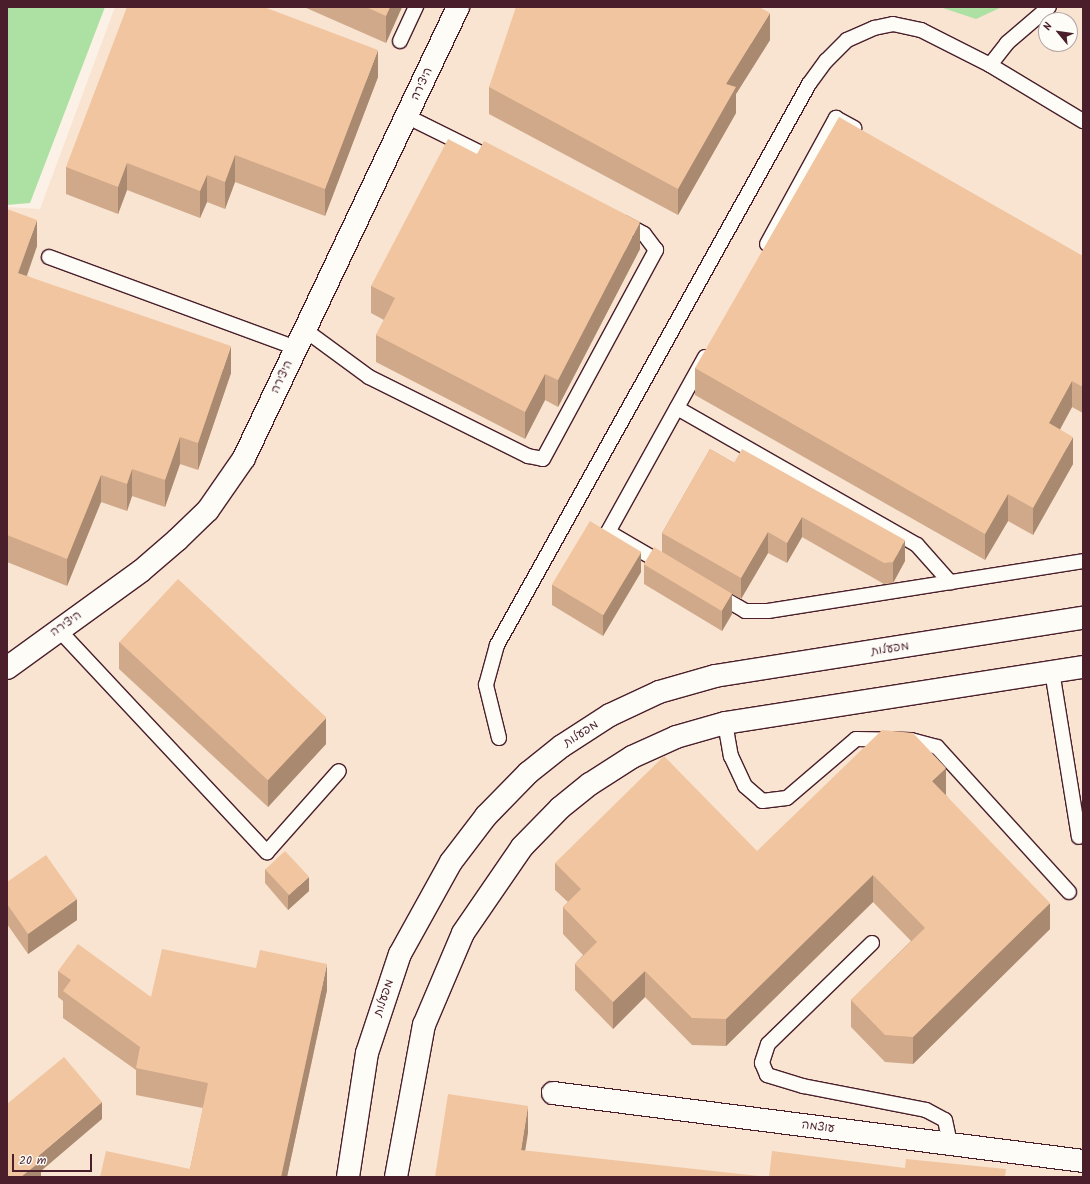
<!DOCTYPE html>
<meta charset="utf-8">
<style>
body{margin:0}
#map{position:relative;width:1090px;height:1184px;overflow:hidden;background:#fbf1e6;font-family:Kalam,"Playpen Sans Hebrew",sans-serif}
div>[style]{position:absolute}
.built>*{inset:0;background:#f8e4d1}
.green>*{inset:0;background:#ade1a3}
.roads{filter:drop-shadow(1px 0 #4a1f2b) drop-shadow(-1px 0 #4a1f2b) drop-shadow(0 1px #4a1f2b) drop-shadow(0 -1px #4a1f2b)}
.lane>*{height:14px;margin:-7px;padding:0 7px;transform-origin:7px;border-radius:7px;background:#fdfcf7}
.street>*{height:22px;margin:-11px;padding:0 11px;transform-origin:11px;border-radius:11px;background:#fdfcf7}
.secondary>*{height:22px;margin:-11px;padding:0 11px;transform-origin:11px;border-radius:11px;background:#fdfcf7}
.wall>*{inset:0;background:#cfa98a}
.shaded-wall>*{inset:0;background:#a98a70}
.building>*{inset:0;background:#f1c5a0;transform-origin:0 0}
span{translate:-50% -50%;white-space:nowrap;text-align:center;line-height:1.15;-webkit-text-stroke:4px #fdfcf7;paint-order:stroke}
.street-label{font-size:12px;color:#4a1f2b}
.frame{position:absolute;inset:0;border:8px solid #4a1f2b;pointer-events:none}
.north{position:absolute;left:1038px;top:12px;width:40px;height:40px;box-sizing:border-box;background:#fdfcf7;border:1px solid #b5a4a5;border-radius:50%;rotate:299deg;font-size:11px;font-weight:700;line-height:16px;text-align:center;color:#4a1f2b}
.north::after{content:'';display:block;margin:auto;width:14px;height:18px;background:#4a1f2b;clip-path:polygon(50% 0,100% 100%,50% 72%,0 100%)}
.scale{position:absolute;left:12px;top:1154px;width:80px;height:18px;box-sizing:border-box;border:2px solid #4a1f2b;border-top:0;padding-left:5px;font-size:12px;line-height:14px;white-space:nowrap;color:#4a1f2b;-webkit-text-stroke:3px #fdfcf7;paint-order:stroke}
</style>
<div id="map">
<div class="built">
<div style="clip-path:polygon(evenodd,115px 7px,1083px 7px,1083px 1177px,7px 1177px,7px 207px,40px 209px,115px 7px,1046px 20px,1070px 20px,1070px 44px,1046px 44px,1046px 20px)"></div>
</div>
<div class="green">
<div style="clip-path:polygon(7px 7px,105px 7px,30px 203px,7px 205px)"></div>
<div style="clip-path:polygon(940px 7px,1002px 7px,976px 19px)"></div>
</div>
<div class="roads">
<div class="lane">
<div style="left:400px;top:41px;width:38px;rotate:-65deg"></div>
<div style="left:990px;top:65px;width:28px;rotate:-52deg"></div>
<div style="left:1007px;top:43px;width:55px;rotate:-40.6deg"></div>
<div style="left:406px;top:116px;width:99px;rotate:26.3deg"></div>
<div style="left:767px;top:244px;width:144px;rotate:-61.3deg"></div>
<div style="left:836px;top:118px;width:21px;rotate:29deg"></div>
<div style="left:49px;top:257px;width:263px;rotate:20.2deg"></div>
<div style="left:305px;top:330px;width:79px;rotate:36.3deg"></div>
<div style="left:369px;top:377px;width:178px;rotate:26.4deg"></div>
<div style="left:528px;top:456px;width:15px;rotate:11deg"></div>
<div style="left:543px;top:459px;width:238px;rotate:-61.6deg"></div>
<div style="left:656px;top:250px;width:20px;rotate:-127deg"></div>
<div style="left:644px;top:234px;width:24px;rotate:-152deg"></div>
<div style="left:677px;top:408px;width:276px;rotate:29.7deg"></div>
<div style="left:917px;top:545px;width:50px;rotate:48.3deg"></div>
<div style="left:665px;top:565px;width:66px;rotate:-149.9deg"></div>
<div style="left:608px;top:532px;width:200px;rotate:-61deg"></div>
<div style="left:716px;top:594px;width:34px;rotate:30deg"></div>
<div style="left:745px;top:611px;width:23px"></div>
<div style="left:768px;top:611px;width:319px;rotate:-9deg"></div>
<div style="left:58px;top:629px;width:306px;rotate:46.9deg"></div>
<div style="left:267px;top:852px;width:108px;rotate:-48.4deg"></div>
<div style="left:1052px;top:671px;width:168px;rotate:80.8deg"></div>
<div style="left:725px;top:723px;width:34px;rotate:80deg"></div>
<div style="left:731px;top:756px;width:33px;rotate:65deg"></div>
<div style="left:745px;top:786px;width:23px;rotate:41deg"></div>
<div style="left:762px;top:801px;width:25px;rotate:-7deg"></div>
<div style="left:787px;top:798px;width:91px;rotate:-40.5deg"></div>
<div style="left:856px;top:739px;width:55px;rotate:1deg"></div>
<div style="left:911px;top:740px;width:27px;rotate:15deg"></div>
<div style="left:937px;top:747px;width:196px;rotate:47.7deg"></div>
<div style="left:499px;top:738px;width:55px;rotate:-103.8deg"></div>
<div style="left:486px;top:685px;width:41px;rotate:-74.6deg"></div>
<div style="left:497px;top:645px;width:642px;rotate:-60.92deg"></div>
<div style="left:809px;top:84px;width:29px;rotate:-54deg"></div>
<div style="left:826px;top:61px;width:30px;rotate:-45deg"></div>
<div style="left:847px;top:40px;width:30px;rotate:-24deg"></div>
<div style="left:874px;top:28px;width:19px;rotate:-12deg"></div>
<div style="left:893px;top:24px;width:29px;rotate:12deg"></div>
<div style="left:921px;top:30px;width:77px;rotate:26.9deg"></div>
<div style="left:990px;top:65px;width:109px;rotate:31.1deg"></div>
<div style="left:872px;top:943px;width:145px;rotate:135.8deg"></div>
<div style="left:768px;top:1044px;width:20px;rotate:108deg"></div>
<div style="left:762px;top:1063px;width:13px;rotate:67deg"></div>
<div style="left:767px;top:1075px;width:38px;rotate:17deg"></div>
<div style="left:803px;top:1086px;width:125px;rotate:11deg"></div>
<div style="left:926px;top:1110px;width:21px;rotate:28deg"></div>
<div style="left:945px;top:1120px;width:25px;rotate:78deg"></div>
</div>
<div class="street">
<div style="left:7px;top:668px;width:165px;rotate:-35.9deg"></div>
<div style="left:141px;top:571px;width:48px;rotate:-40.7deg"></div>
<div style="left:177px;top:540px;width:43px;rotate:-44.1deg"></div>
<div style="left:208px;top:510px;width:63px;rotate:-55.3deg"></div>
<div style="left:244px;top:458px;width:499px;rotate:-64.6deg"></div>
<div style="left:553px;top:1093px;width:534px;rotate:7.31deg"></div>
</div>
<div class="secondary">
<div style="left:348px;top:1177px;width:125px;rotate:-81.3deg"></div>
<div style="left:367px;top:1053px;width:104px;rotate:-71.6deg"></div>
<div style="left:400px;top:954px;width:105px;rotate:-61deg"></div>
<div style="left:451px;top:862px;width:58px;rotate:-52.7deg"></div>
<div style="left:486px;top:816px;width:60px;rotate:-45.7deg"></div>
<div style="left:528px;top:773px;width:43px;rotate:-38.5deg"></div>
<div style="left:562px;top:746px;width:57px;rotate:-32.9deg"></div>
<div style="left:610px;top:715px;width:54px;rotate:-25.1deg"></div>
<div style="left:659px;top:692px;width:58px;rotate:-15.9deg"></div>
<div style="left:715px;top:676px;width:373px;rotate:-9deg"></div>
<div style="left:396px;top:1177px;width:155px;rotate:-79.6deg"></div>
<div style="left:424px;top:1025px;width:100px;rotate:-67deg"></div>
<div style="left:463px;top:933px;width:104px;rotate:-55.5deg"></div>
<div style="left:522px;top:847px;width:54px;rotate:-45.7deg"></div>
<div style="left:560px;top:808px;width:38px;rotate:-39deg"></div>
<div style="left:590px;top:784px;width:50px;rotate:-32.7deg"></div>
<div style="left:632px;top:757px;width:48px;rotate:-24.4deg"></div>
<div style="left:676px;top:737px;width:51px;rotate:-15.9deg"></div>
<div style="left:725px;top:723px;width:362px;rotate:-8.9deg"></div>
</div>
</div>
<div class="wall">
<div style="clip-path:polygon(304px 7px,402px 7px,386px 43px)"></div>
<div style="clip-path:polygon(770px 40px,736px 94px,736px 113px,678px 215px,489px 114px,489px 87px)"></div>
<div style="clip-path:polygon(378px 77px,325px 216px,235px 182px,225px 209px,207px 202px,200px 218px,127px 190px,118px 214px,66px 194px,66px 167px)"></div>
<div style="clip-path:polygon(7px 209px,37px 246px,27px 276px,231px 373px,198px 470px,180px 464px,165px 507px,132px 496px,127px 511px,101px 502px,67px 586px,7px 562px)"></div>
<div style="clip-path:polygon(640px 249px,558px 407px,545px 400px,525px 439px,376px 362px,376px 335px,384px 320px,371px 313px,371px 286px)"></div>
<div style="clip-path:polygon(1083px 256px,1083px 413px,1072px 407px,1060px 429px,1073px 464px,1033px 535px,1008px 521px,985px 560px,695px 395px,695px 368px)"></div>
<div style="clip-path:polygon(710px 449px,905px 561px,893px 583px,884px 584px,802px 537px,787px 563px,768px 553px,741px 599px,732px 594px,732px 614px,722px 631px,644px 584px,644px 564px,662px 552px,662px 533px)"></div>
<div style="clip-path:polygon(641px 572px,603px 636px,552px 605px,552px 585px)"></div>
<div style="clip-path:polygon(119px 642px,326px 744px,268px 807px,119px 669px)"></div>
<div style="clip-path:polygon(946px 794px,946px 795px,1050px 929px,913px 1064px,885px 1062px,851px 1027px,851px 1000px,911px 941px,873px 902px,726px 1046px,692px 1045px,645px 997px,613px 1029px,575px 990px,575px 964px,583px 955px,563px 934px,563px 907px,568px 902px,555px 890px,555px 863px,757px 851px)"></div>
<div style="clip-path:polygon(265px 869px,309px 891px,288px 910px,265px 883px)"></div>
<div style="clip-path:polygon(7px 882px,77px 920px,28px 954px,7px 924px)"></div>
<div style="clip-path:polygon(58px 971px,151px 997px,327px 990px,287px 1177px,100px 1177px,190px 1169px,203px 1108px,136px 1095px,136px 1070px,63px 1018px,63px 1001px,58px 997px)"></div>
</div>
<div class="shaded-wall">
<div style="clip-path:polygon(390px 7px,402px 7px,386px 43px,386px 16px)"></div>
<div style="clip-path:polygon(770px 13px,770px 40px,736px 94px,736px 113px,678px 215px,678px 189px,726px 84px)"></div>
<div style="clip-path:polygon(378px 50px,378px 77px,325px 216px,325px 189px)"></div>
<div style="clip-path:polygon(235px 155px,235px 182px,225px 209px,225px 182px)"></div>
<div style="clip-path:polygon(127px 163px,127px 190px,118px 214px,118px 187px)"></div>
<div style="clip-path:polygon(207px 175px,207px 202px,200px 218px,200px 191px)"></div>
<div style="clip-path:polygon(37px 220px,37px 246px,18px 300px,18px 273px)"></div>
<div style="clip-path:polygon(640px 222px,640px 249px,558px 407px,558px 380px)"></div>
<div style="clip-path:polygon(231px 346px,231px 373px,198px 470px,198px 443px)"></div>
<div style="clip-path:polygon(545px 374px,545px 400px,525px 439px,525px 412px)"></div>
<div style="clip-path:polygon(1072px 381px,1072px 407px,1049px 450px,1049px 423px)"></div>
<div style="clip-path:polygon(180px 437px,180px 464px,165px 507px,165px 480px)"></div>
<div style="clip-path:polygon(1073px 437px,1073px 464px,1033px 535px,1033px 508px)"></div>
<div style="clip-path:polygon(132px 469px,132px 496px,127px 511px,127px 484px)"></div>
<div style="clip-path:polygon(101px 475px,101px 502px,67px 586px,67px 559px)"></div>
<div style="clip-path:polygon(1008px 494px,1008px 521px,985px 560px,985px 534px)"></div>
<div style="clip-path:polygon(802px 517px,802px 537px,787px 563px,787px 543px)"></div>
<div style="clip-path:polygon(768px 532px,768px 553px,741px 599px,741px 578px)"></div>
<div style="clip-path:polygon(905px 540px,905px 561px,893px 583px,893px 562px)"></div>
<div style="clip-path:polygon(641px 552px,641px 572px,603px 636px,603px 615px)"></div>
<div style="clip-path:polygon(732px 593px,732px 614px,722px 631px,722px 610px)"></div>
<div style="clip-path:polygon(326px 718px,326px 744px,268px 807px,268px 780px)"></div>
<div style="clip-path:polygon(946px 768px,946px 794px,932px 808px,932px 781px)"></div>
<div style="clip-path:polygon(873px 875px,873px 902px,726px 1046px,726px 1019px)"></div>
<div style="clip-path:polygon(309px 877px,309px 891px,288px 910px,288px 896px)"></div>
<div style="clip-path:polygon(77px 899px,77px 920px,28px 954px,28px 934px)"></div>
<div style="clip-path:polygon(1050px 903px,1050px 929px,913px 1064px,913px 1037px)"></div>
<div style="clip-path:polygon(327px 964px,327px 990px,287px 1177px,281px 1177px)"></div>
<div style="clip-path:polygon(645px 971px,645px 997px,613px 1029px,613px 1002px)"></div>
<div style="clip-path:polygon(102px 1102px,102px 1119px,41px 1171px,41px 1177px,21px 1177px,37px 1157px)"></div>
<div style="clip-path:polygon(528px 1106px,528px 1133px,521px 1177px,521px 1150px)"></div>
</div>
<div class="building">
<div style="clip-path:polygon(127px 7px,264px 7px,378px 50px,325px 189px,235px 155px,225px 182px,207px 175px,200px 191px,127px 163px,118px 187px,66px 167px)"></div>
<div style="clip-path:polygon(366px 7px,390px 7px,386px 16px)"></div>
<div style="clip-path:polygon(516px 7px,759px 7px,770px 13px,726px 84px,736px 87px,678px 189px,489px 87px)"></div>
<div style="clip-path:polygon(839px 117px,1083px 256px,1083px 387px,1072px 381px,1049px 423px,1073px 437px,1033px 508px,1008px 494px,985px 534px,695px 368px)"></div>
<div style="clip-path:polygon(448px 139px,477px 154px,484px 141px,640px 222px,558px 380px,545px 374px,525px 412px,376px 335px,395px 298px,371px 286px)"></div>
<div style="clip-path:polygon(7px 209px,37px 220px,18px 273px,231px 346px,198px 443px,180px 437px,165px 480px,132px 469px,127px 484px,101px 475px,67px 559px,7px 535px)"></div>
<div style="clip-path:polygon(710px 449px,734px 463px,742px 449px,905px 540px,893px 562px,884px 563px,802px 517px,787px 543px,768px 532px,741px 578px,662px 533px)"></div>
<div style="left:590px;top:521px;width:60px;height:74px;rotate:31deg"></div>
<div style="left:654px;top:547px;width:91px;height:20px;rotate:31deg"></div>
<div style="left:178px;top:579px;width:203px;height:86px;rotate:43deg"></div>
<div style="clip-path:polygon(882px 730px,913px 733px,946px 768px,932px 781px,1050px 903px,913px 1037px,885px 1035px,851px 1000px,925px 928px,873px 875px,726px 1019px,692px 1018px,645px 971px,613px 1002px,575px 964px,597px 942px,563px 907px,581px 889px,555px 863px,664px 756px,757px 851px)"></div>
<div style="left:285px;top:851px;width:35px;height:27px;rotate:47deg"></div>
<div style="clip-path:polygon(46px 855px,77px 899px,28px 934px,7px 904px,7px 882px)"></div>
<div style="clip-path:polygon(78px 944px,151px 997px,162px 949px,256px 968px,260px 950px,327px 964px,281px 1177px,100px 1177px,106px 1151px,190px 1169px,208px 1083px,136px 1068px,140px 1047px,63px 991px,71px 980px,58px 971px)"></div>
<div style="clip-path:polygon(64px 1057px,102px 1102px,37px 1157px,41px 1161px,21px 1177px,7px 1177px,7px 1104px)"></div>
<div style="clip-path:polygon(448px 1094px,528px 1106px,521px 1150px,768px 1177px,435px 1177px)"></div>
<div style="clip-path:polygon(772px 1151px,905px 1168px,906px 1159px,1006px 1169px,1005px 1177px,769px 1177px)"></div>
</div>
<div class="street-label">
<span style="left:422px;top:84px;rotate:-65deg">היצירה</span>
<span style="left:282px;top:377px;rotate:-65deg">היצירה</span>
<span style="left:66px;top:624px;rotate:-35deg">היצירה</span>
<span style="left:890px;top:649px;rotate:-9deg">מפעלות</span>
<span style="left:581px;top:734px;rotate:-33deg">מפעלות</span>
<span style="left:384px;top:998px;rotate:-71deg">מפעלות</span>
<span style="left:818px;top:1127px;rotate:7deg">עוצמה</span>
</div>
<div class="frame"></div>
<div class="north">N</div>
<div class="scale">20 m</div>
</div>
